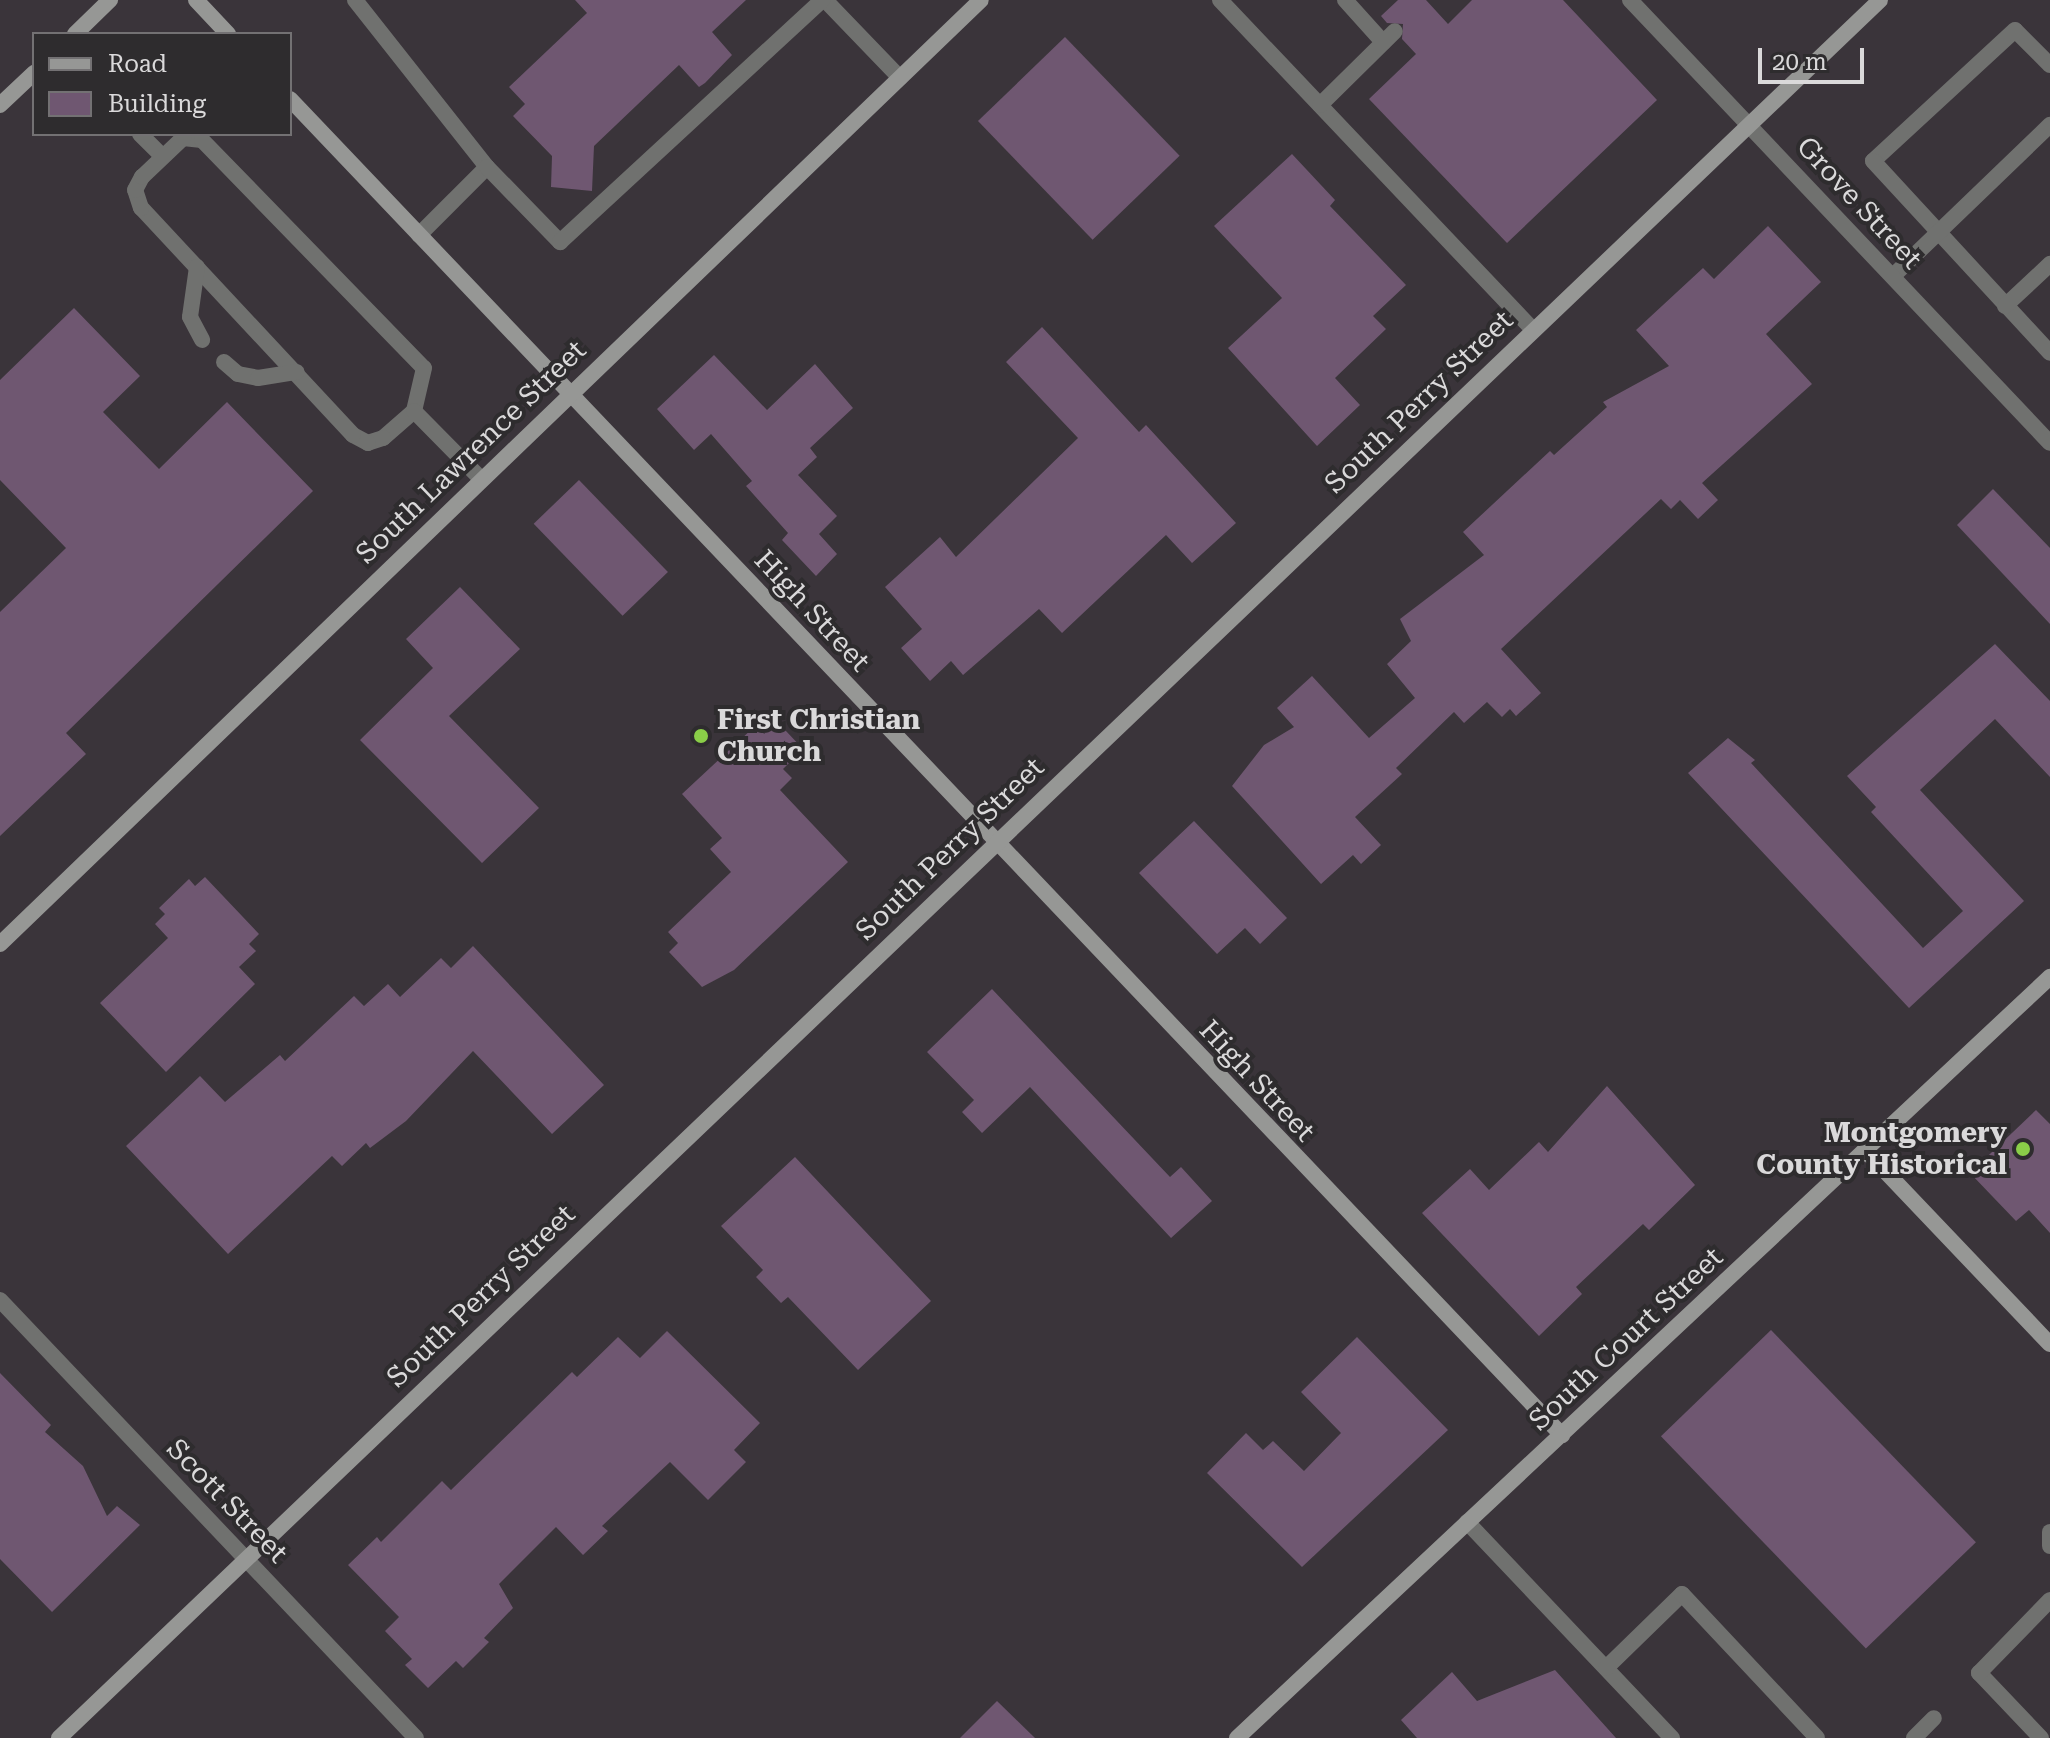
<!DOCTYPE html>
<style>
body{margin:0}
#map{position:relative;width:2050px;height:1738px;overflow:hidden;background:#2e2c2e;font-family:"Roboto Serif",serif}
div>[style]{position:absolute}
.built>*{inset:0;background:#3a343a}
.building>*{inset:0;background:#6f5771;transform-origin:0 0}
.lane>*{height:16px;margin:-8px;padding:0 8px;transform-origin:8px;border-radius:8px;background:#70716f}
.street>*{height:16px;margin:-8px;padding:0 8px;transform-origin:8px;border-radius:8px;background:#70716f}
.secondary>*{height:16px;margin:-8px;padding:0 8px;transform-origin:8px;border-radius:8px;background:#969795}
.dots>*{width:22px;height:22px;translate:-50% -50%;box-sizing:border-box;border:4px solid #2e2c2e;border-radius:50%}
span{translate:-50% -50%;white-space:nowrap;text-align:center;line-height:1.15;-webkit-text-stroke:8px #2e2c2e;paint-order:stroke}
.street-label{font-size:28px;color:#dad9da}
.poi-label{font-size:28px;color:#dad9da;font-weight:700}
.left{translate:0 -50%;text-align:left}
.right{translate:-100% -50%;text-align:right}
.legend{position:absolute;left:32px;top:32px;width:260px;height:104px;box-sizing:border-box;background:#2e2c2e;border:2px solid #737173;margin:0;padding:10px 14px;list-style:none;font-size:24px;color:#dad9da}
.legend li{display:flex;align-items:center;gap:16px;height:40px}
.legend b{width:40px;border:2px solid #737173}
.scale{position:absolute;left:1758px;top:48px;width:106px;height:36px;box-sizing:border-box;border:4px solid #dad9da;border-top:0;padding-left:10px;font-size:24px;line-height:28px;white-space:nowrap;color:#dad9da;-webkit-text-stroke:6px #2e2c2e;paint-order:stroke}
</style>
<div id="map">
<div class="built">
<div style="clip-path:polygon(evenodd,0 0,2050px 0,2050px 1738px,0 1738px,0 0,34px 34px,290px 34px,290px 134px,34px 134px,34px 34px)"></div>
</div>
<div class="building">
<div style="clip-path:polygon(575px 0,746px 0,712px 32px,732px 55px,705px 83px,699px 87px,679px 65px,594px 146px,592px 191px,551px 187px,552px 156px,513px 116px,525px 104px,509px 87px,587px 13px)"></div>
<div style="clip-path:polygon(1398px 0,1426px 0,1448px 24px,1472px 0,1563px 0,1657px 100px,1507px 243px,1369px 99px,1416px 54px,1402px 39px,1403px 24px,1387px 23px,1381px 16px)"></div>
<div style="left:1065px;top:37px;width:165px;height:121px;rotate:46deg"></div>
<div style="clip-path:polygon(1292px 154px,1335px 200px,1330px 206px,1406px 285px,1373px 316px,1386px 329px,1335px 378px,1360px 405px,1317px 446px,1228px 348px,1282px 298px,1214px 226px)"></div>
<div style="clip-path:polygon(1768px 226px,1821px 282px,1766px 334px,1812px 384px,1702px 483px,1718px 500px,1698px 519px,1680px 500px,1671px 509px,1661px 499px,1501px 649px,1541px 693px,1516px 716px,1510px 709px,1502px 717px,1487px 702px,1464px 723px,1454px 712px,1396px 768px,1402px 774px,1355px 817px,1381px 845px,1361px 864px,1353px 855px,1321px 884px,1232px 786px,1264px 745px,1294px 727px,1277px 708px,1312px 676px,1369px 738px,1415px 698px,1387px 664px,1411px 641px,1400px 619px,1484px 555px,1463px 532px,1550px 451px,1554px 455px,1607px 407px,1603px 402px,1669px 366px,1636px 330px,1703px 268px,1714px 279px)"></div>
<div style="clip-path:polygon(74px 308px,140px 376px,103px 412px,159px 469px,227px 402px,313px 491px,66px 733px,86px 754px,0 836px,0 612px,66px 548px,0 480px,0 380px)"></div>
<div style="clip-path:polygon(1042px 327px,1139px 432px,1146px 425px,1236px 523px,1192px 563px,1166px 535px,1062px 633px,1039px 609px,963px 675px,951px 661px,930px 681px,901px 648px,922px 629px,885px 587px,940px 537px,956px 557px,1078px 438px,1006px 362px)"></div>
<div style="clip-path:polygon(714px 355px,767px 410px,815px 364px,853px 408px,810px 448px,817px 457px,798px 475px,837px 516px,819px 534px,837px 554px,816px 576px,782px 540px,788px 533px,746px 486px,752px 481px,711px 434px,694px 450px,657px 409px)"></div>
<div style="left:579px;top:480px;width:128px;height:63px;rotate:46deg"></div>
<div style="clip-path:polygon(1993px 489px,2050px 548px,2050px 624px,1957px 525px)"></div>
<div style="clip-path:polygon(460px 587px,520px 649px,449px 716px,539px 808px,482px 863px,360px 740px,433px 668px,406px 639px)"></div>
<div style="clip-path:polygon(1995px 644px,2050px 701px,2050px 777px,1995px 719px,1920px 790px,2024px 901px,1909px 1008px,1688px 773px,1728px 738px,1755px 760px,1751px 763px,1923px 948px,1963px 911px,1871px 812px,1876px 807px,1847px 776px)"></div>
<div style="clip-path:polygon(769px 713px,803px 749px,783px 769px,792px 778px,780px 790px,848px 862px,734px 970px,702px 987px,669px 952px,678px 943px,668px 932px,731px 872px,710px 849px,722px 838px,682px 794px)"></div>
<div style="clip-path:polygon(1194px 821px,1287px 918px,1260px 944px,1245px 928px,1217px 954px,1139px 873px)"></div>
<div style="clip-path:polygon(205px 877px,259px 934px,249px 944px,256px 951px,239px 967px,255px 984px,166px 1072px,100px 1003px,168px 938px,155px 924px,165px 914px,159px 908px,189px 879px,195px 886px)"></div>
<div style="clip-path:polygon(473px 946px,604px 1085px,552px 1134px,473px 1051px,406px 1121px,370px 1148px,366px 1143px,342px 1166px,332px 1156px,228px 1254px,126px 1146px,200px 1076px,225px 1102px,280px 1055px,285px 1061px,354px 996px,364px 1006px,388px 984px,400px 997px,441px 958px,451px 968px)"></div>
<div style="clip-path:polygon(992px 989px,1170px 1177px,1181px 1167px,1212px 1201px,1171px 1238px,1030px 1087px,982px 1133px,962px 1112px,974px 1100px,927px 1052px)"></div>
<div style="clip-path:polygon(1607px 1086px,1695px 1185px,1649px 1230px,1643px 1224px,1576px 1287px,1582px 1294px,1539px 1336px,1422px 1213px,1470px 1169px,1489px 1190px,1539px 1142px,1548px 1152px)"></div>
<div style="clip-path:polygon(2036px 1110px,2050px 1124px,2050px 1233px,2029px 1210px,2016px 1221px,1970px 1173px)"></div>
<div style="clip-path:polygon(795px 1157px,931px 1301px,858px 1370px,788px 1297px,781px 1303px,756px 1277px,763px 1270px,721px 1226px)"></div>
<div style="left:1771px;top:1330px;width:295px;height:153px;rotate:46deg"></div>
<div style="clip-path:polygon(667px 1331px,760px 1423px,734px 1450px,746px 1462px,708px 1500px,670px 1462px,602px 1526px,608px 1531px,583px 1555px,556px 1527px,499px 1584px,513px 1608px,484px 1638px,489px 1642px,463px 1668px,456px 1661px,428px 1688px,405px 1665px,412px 1659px,385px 1631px,399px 1617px,348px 1565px,377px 1537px,381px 1542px,442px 1481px,451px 1490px,572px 1372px,577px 1377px,618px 1337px,640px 1358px)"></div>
<div style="clip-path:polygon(1357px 1337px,1448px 1430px,1302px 1567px,1207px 1473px,1246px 1433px,1263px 1450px,1273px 1441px,1304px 1471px,1341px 1433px,1301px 1392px)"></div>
<div style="clip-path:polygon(0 1373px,51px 1425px,45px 1432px,83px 1466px,107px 1516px,117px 1506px,140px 1525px,52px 1612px,0 1559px)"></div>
<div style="clip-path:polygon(1555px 1670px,1616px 1738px,1417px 1738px,1401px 1720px,1452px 1672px,1477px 1701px)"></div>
<div style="clip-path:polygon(997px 1701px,1035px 1738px,960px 1738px)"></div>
</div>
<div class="lane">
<div style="left:355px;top:0;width:213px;rotate:51.7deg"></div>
<div style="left:825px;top:0;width:108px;rotate:46.1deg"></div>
<div style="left:1220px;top:0;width:455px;rotate:46.5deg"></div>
<div style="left:1345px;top:0;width:57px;rotate:47.9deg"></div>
<div style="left:2050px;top:65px;width:49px;rotate:-135deg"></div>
<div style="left:2015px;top:30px;width:193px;rotate:137.3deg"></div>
<div style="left:1873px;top:161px;width:261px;rotate:47.3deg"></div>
<div style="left:1320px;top:105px;width:105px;rotate:-44.6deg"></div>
<div style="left:140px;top:134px;width:30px;rotate:45deg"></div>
<div style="left:183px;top:138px;width:19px;rotate:6deg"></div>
<div style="left:202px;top:140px;width:318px;rotate:45.8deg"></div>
<div style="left:424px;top:368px;width:44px;rotate:103.1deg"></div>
<div style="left:414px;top:411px;width:41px;rotate:138.9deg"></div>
<div style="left:383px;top:438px;width:16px;rotate:162deg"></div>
<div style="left:368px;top:443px;width:17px;rotate:-152deg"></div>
<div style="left:353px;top:435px;width:311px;rotate:-133deg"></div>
<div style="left:141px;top:208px;width:19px;rotate:-108deg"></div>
<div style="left:135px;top:190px;width:15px;rotate:-62deg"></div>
<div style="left:142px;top:177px;width:57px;rotate:-43.6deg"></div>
<div style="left:419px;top:235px;width:96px;rotate:-45deg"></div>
<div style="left:487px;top:167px;width:105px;rotate:45.8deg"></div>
<div style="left:560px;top:242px;width:357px;rotate:-42.7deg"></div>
<div style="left:197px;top:267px;width:50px;rotate:98deg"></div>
<div style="left:190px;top:317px;width:26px;rotate:62deg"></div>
<div style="left:1893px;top:276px;width:218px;rotate:-43.9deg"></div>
<div style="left:2005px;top:306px;width:62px;rotate:-43deg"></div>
<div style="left:224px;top:362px;width:18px;rotate:41deg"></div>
<div style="left:238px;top:374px;width:20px;rotate:11deg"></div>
<div style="left:258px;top:378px;width:39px;rotate:-9deg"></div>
<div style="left:414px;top:411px;width:95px;rotate:45.4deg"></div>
<div style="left:1467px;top:1522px;width:298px;rotate:46.5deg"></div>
<div style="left:2050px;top:1532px;width:14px;rotate:90deg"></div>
<div style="left:1606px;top:1668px;width:106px;rotate:-44.2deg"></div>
<div style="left:1682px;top:1594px;width:197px;rotate:46.8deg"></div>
<div style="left:1914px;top:1738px;width:28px;rotate:-45deg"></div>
<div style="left:2041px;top:1738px;width:90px;rotate:-133.6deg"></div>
<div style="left:1979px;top:1673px;width:102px;rotate:-45.8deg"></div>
</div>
<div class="street">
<div style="left:1630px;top:0;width:610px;rotate:46.53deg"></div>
<div style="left:0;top:1300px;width:604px;rotate:46.48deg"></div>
</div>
<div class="secondary">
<div style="left:196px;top:0;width:47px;rotate:46.7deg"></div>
<div style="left:75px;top:34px;width:49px;rotate:-44.2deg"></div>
<div style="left:290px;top:99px;width:1845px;rotate:46.41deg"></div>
<div style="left:0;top:105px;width:47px;rotate:-43.3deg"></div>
<div style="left:0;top:944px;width:1361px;rotate:-43.9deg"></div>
<div style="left:1865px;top:1150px;width:268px;rotate:46.4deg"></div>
<div style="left:59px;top:1738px;width:2517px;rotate:-43.66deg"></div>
<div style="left:1237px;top:1738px;width:1114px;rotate:-43.11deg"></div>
</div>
<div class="dots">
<div style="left:701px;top:736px;background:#8ace48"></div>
<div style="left:2023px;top:1149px;background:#8ace48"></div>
</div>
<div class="street-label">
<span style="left:1859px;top:203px;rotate:47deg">Grove Street</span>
<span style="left:1419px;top:402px;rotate:-44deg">South Perry Street</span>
<span style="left:471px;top:452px;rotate:-44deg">South Lawrence Street</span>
<span style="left:812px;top:611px;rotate:47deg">High Street</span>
<span style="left:950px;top:849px;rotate:-44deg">South Perry Street</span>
<span style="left:1257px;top:1081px;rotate:47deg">High Street</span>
<span style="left:481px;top:1296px;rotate:-44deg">South Perry Street</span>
<span style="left:1626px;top:1339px;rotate:-43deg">South Court Street</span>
<span style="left:227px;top:1501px;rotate:46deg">Scott Street</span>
</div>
<div class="poi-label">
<span class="left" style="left:717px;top:736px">First Christian<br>Church</span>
<span class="right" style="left:2007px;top:1149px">Montgomery<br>County Historical</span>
</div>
<ul class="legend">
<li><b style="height:10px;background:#969795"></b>Road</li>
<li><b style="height:22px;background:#6f5771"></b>Building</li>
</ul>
<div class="scale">20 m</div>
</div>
